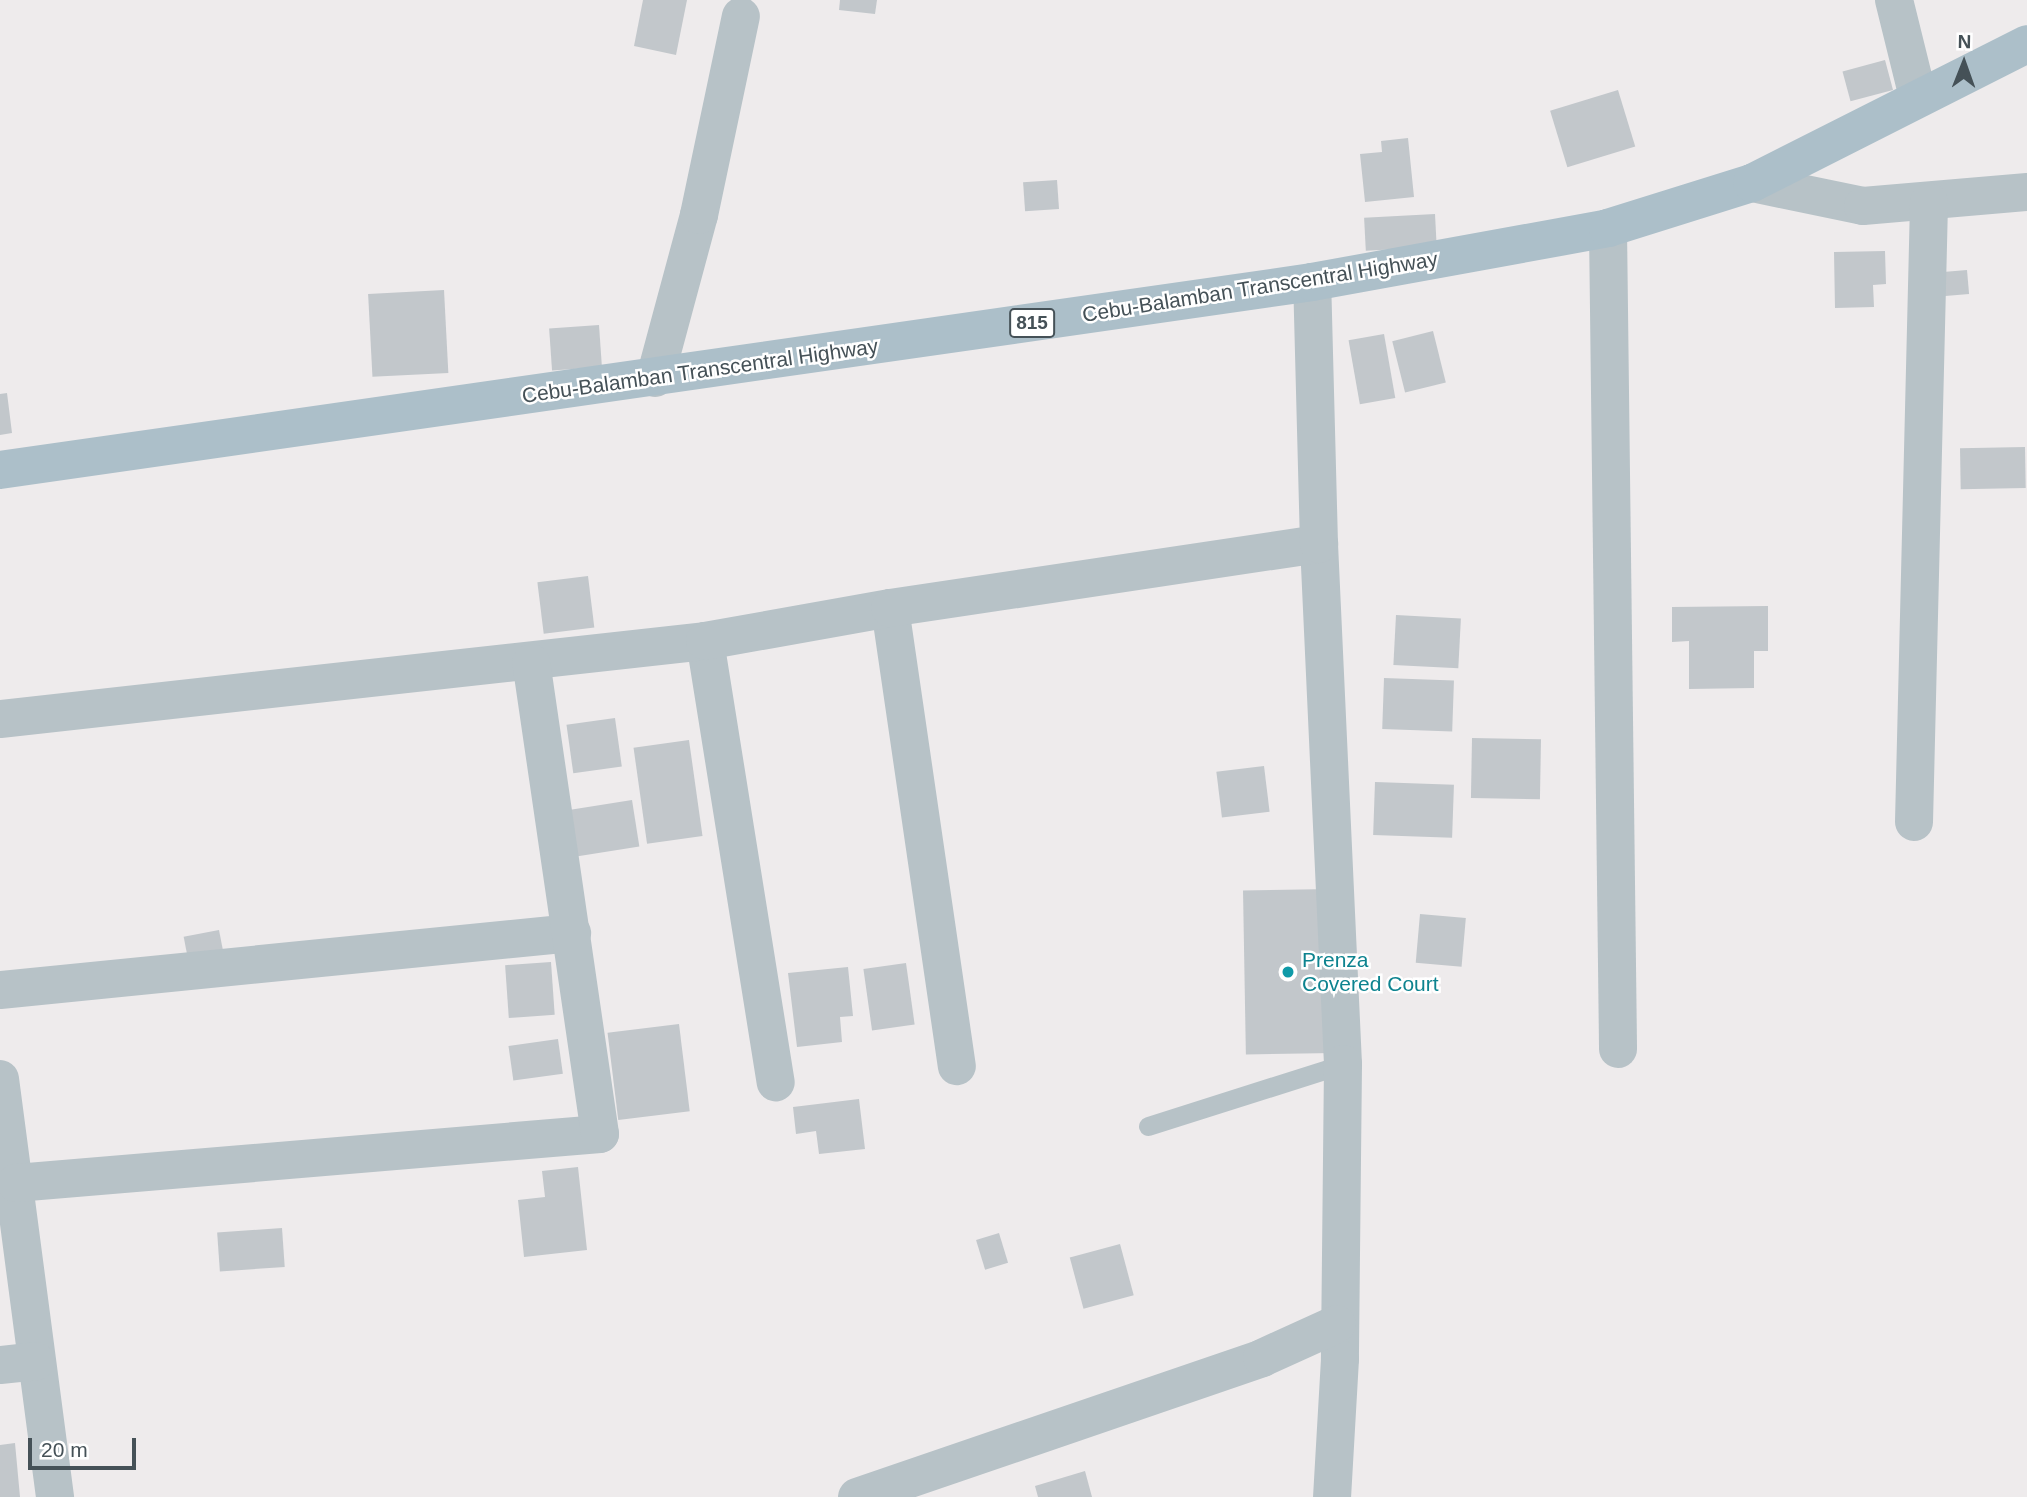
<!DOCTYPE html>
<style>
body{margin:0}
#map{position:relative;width:2027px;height:1497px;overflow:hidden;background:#eeebec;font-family:Helvetica,sans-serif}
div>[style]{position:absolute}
.building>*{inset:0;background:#c2c7cb;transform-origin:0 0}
.lane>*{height:19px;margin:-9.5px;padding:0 9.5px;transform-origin:9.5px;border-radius:9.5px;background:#b7c2c7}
.street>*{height:38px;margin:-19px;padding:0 19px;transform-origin:19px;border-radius:19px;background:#b7c2c7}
.primary>*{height:38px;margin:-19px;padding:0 19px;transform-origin:19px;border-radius:19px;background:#acbfc9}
.dots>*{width:19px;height:19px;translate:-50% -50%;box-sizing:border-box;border:4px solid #fff;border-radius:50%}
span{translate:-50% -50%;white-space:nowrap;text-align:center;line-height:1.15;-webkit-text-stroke:5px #fff;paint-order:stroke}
.shield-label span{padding:2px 5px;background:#fff;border:2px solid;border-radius:5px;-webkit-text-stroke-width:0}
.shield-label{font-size:19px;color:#455157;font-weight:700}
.street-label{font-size:21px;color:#455157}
.culture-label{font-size:21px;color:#0d838f}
.left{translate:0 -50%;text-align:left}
.north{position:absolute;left:1929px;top:28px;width:70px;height:70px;-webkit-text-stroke:5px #fff;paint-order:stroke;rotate:1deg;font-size:19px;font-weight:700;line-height:28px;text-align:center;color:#455157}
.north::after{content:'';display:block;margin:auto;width:24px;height:32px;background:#455157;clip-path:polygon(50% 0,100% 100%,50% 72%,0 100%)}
.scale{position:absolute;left:28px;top:1438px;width:108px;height:32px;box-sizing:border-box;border:4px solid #455157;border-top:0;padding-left:9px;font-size:21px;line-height:24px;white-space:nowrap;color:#455157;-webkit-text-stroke:5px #fff;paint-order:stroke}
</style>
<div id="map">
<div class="building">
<div style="clip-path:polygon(643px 0,687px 0,676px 55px,634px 46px)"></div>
<div style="clip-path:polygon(840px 0,877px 0,875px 14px,839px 10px)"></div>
<div style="left:1885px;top:60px;width:31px;height:44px;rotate:75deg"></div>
<div style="left:1618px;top:90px;width:59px;height:71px;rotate:73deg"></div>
<div style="clip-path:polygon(1408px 138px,1414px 197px,1365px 202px,1360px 154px,1382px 152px,1381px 141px)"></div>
<div style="left:1057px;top:180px;width:29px;height:34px;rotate:86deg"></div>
<div style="left:1435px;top:214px;width:33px;height:71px;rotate:87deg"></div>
<div style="clip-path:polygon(1885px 251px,1886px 284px,1873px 285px,1874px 307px,1835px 308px,1834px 252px)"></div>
<div style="left:1967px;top:270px;width:24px;height:30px;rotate:85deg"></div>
<div style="left:444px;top:290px;width:83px;height:76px;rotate:87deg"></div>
<div style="left:599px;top:325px;width:42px;height:50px;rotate:86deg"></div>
<div style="left:1433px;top:331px;width:53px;height:42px;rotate:76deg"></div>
<div style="left:1384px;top:334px;width:65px;height:36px;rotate:80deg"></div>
<div style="clip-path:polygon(7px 393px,12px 433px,0 435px,0 394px)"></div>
<div style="left:2025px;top:447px;width:41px;height:65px;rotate:89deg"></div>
<div style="left:588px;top:576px;width:52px;height:51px;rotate:83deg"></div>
<div style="clip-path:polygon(1768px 606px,1768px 651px,1754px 651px,1754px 688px,1689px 689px,1689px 641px,1672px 642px,1672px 607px)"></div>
<div style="left:1396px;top:615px;width:65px;height:50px;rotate:3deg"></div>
<div style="left:1384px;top:678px;width:70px;height:51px;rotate:2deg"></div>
<div style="left:615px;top:718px;width:49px;height:49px;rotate:82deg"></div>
<div style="left:1472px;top:738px;width:69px;height:60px;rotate:1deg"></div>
<div style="left:689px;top:740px;width:97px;height:56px;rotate:82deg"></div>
<div style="left:1264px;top:766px;width:46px;height:48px;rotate:83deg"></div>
<div style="left:1375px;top:782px;width:79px;height:53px;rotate:2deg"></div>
<div style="left:632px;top:800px;width:47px;height:67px;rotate:81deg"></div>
<div style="left:1332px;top:889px;width:164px;height:89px;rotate:89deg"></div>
<div style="left:1420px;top:914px;width:46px;height:49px;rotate:5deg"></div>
<div style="left:219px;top:930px;width:32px;height:36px;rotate:79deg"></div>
<div style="left:551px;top:962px;width:53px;height:46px;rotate:86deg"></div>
<div style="left:906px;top:963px;width:62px;height:43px;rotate:82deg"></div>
<div style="clip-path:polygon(848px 967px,853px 1016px,840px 1017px,842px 1042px,797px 1047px,788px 973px)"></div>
<div style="left:679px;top:1024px;width:88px;height:72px;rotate:83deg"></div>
<div style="left:558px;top:1039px;width:35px;height:50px;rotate:82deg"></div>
<div style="clip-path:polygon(859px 1099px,865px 1149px,819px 1154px,816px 1131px,796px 1134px,793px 1107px)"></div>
<div style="clip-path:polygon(578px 1167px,587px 1250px,524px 1257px,518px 1200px,545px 1197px,542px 1171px)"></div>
<div style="left:282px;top:1228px;width:39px;height:65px;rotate:86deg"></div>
<div style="left:999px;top:1233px;width:31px;height:24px;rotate:73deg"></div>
<div style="left:1120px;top:1244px;width:53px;height:52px;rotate:75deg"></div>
<div style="clip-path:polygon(15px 1443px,20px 1497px,0 1497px,0 1445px)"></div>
<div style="clip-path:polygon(1085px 1471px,1092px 1497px,1038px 1497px,1035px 1486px)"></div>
</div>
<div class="lane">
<div style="left:1148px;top:1126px;width:205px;rotate:-17.6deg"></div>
</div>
<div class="street">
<div style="left:1894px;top:0;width:100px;rotate:76.1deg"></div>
<div style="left:1752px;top:183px;width:113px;rotate:11.7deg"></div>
<div style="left:1863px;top:206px;width:165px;rotate:-4.9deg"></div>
<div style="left:1608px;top:228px;width:821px;rotate:89.3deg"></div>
<div style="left:655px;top:378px;width:169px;rotate:-74.9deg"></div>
<div style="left:699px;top:215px;width:203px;rotate:-78.1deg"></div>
<div style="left:1319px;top:544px;width:521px;rotate:87.36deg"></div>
<div style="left:1343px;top:1064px;width:295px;rotate:90.6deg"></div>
<div style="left:1340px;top:1359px;width:138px;rotate:93.3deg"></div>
<div style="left:890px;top:608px;width:463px;rotate:81.7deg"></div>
<div style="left:705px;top:641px;width:447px;rotate:80.9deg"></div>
<div style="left:0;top:719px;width:709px;rotate:-6.31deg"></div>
<div style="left:705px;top:641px;width:188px;rotate:-10.1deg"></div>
<div style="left:890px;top:608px;width:434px;rotate:-8.5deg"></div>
<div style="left:1319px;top:544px;width:262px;rotate:-91.5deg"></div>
<div style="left:1914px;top:822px;width:620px;rotate:-88.61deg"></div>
<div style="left:0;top:990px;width:575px;rotate:-5.69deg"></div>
<div style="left:0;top:1079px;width:422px;rotate:82.5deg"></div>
<div style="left:16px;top:1183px;width:586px;rotate:-4.8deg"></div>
<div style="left:600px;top:1134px;width:476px;rotate:-98.3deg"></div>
<div style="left:0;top:1365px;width:36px;rotate:-6deg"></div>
<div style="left:857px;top:1497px;width:428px;rotate:-18.9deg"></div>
<div style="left:1262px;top:1358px;width:82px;rotate:-24.4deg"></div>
</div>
<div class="primary">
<div style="left:0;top:470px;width:1325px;rotate:-8.15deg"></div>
<div style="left:1312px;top:282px;width:301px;rotate:-10.3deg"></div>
<div style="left:1608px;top:228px;width:151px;rotate:-17.4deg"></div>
<div style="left:1752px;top:183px;width:308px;rotate:-26.8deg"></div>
</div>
<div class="dots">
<div style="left:1288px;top:972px;background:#0f9aa8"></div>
</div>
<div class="shield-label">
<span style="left:1032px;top:323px">815</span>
</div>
<div class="street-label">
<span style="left:1260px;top:287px;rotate:-9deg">Cebu-Balamban Transcentral Highway</span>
<span style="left:700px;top:371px;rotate:-8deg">Cebu-Balamban Transcentral Highway</span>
</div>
<div class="culture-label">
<span class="left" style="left:1302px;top:972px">Prenza<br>Covered Court</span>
</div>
<div class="north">N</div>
<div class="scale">20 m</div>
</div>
